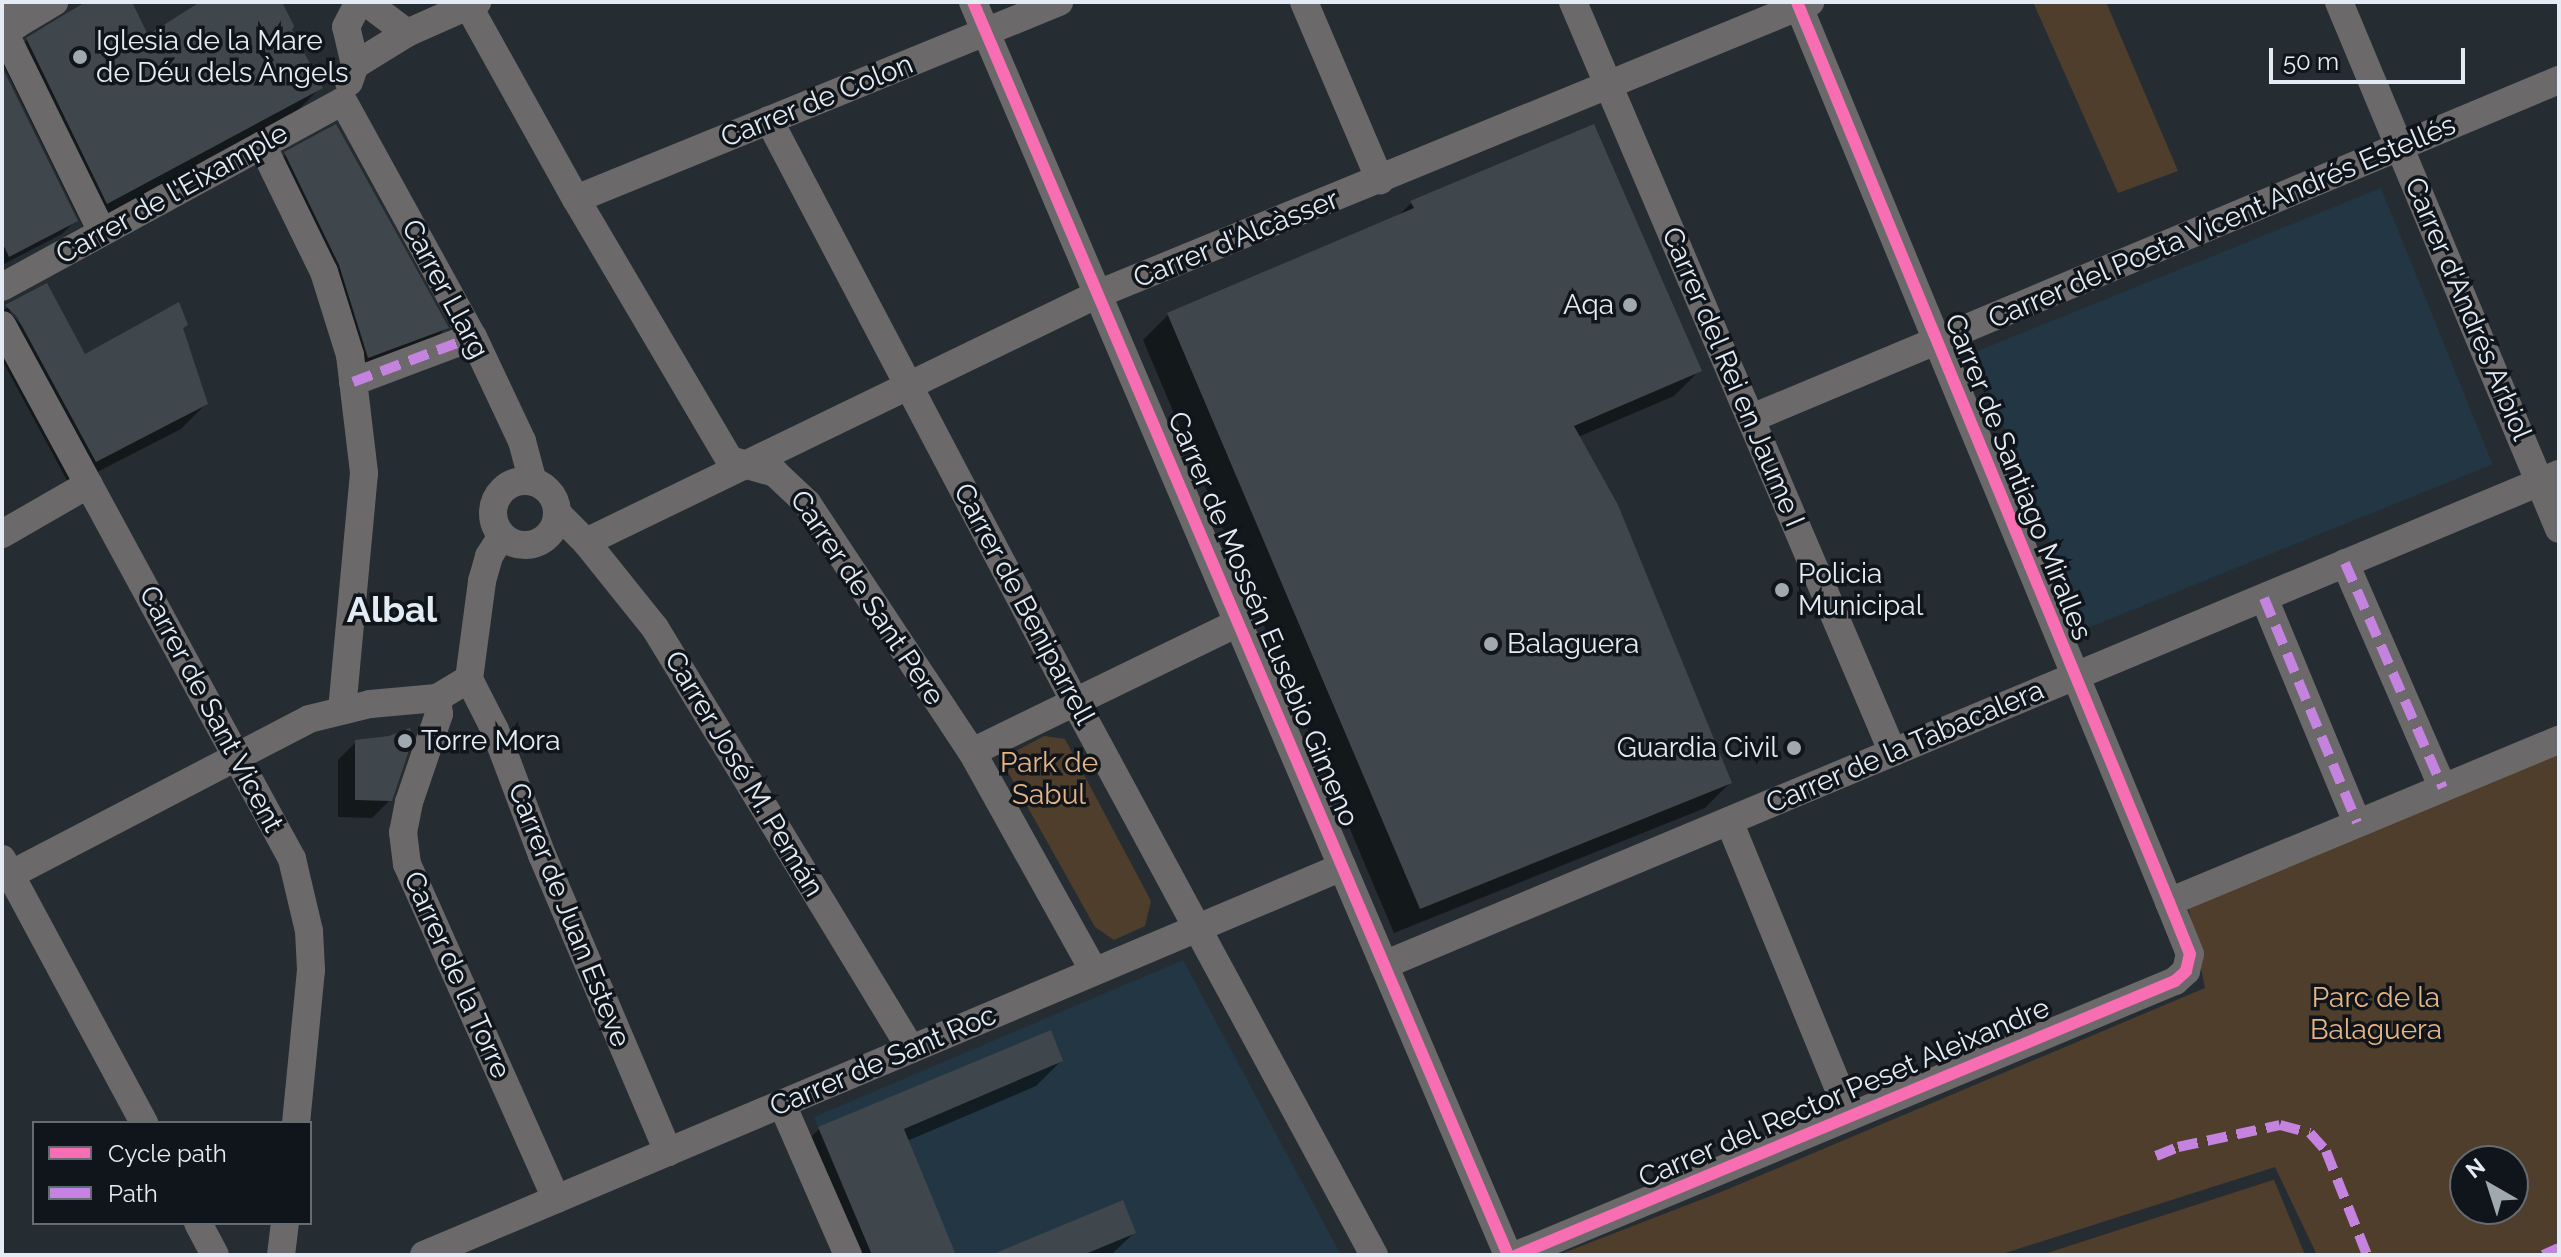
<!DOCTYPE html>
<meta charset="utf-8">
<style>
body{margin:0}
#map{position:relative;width:2561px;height:1257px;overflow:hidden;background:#252d33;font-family:Raleway,sans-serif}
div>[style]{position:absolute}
.built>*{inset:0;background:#223643;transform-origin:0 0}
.green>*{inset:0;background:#503e2d}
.shadow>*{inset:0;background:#0007}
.building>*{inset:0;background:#40474c}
.minor>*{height:28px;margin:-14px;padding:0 14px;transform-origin:14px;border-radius:14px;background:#6b6969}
.minor>.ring{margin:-14px;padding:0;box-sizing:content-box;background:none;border:28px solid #6b6969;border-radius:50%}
.quiet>*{height:10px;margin-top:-5px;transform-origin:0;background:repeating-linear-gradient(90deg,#c483df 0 20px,transparent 0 30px)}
.cycleway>*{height:12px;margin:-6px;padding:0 6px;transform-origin:6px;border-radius:6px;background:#f96db3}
.dots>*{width:22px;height:22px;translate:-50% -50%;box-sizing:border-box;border:4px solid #0f151a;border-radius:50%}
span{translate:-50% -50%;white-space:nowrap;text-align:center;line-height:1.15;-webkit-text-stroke:7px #0f151a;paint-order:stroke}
.poi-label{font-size:28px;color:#e3ecf4}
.left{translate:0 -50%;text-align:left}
.right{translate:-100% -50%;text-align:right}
.street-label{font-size:28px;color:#e3ecf4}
.park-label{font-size:28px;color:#e7b583}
.district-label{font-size:36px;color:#e3ecf4;font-weight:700}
.frame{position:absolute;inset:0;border:4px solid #e3ecf4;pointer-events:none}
.legend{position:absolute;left:32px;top:1121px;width:280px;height:104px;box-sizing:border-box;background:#0f151a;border:2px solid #646b71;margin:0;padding:10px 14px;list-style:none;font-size:24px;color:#e3ecf4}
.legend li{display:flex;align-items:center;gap:16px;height:40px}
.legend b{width:40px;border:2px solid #646b71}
.north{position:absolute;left:2449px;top:1145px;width:80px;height:80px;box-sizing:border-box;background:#0f151a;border:2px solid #646b71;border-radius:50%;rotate:321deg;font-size:22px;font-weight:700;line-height:32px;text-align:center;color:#e3ecf4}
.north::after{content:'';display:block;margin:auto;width:28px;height:36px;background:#a0a9b0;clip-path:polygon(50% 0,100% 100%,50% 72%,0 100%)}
.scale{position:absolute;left:2269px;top:48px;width:196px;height:36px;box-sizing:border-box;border:4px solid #e3ecf4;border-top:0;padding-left:10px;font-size:24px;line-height:28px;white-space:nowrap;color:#e3ecf4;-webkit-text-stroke:6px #0f151a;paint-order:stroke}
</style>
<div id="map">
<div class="built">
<div style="left:2381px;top:188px;width:298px;height:439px;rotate:68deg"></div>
<div style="clip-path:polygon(1183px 960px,1341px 1255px,872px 1255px,814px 1117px)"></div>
</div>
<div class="green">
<div style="clip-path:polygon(2033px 2px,2106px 2px,2178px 171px,2118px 193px)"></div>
<div style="clip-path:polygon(1044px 736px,1065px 739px,1151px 901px,1145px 926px,1114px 940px,1095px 927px,1008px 772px,1014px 752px)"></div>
<div style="clip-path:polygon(evenodd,2559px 751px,2559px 1245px,2538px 1255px,2317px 1255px,2275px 1167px,1999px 1255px,1558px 1255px,1721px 1192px,2205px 988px,2188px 906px,2559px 751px,2465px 1161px,2513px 1161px,2513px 1209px,2465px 1209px,2465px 1161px)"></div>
<div style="clip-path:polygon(2274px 1180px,2305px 1255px,2041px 1255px,2273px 1180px)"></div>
</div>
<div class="shadow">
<div style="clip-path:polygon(84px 2px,129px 2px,147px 37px,204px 2px,280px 2px,289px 30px,321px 87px,297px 111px,83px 227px,3px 64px,27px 40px)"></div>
<div style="clip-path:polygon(2px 75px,75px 221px,62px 234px,2px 265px)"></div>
<div style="clip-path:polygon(1593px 127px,1699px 371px,1674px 396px,1578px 437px,1730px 783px,1705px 808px,1394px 933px,1143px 340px,1168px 315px,1396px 218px,1411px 203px)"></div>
<div style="clip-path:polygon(286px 154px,446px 328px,435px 339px,356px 369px,274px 166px)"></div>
<div style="clip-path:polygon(evenodd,46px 286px,84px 357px,178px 305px,185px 325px,181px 329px,206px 404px,181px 429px,70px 486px,2px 360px,2px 311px,46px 286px,9px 311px,14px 311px,25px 323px,22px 326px,9px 311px)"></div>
<div style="clip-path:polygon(390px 738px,390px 800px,372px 818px,338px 817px,338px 760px,356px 742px)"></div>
<div style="clip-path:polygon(1061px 1061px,1036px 1086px,907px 1141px,954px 1255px,837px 1255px,794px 1154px,819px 1129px)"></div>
<div style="clip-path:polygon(1134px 1233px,1111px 1255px,995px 1255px)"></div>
</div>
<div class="building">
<div style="clip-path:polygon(85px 2px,132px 2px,148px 35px,200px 2px,282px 2px,294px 26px,292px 30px,323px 88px,107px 204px,26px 38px)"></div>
<div style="clip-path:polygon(2px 67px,78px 221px,9px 257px,2px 242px)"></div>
<div style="clip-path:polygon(336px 124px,449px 328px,368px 358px,339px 265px,284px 152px)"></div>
<div style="clip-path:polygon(1594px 124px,1702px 371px,1574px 426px,1618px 505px,1732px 783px,1420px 909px,1167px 313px,1414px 208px,1410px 201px)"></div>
<div style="clip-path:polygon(47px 283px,85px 354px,179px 302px,188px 325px,183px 328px,208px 404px,96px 462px,17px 317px,5px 305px)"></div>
<div style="clip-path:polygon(410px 728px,413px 738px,392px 801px,355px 800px,355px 740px,389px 736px)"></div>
<div style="clip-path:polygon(1051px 1030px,1063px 1061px,904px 1129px,956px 1255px,872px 1255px,818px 1127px)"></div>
<div style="clip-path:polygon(1123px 1200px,1136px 1233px,1083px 1255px,991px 1255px)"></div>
</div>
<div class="minor">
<div style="left:6px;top:2px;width:25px;rotate:63deg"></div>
<div style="left:366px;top:2px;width:51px;rotate:37.1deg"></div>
<div style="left:973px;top:2px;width:1362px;rotate:66.88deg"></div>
<div style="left:1304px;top:2px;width:194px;rotate:66.9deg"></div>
<div style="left:1573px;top:2px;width:816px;rotate:66.92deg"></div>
<div style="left:2339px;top:2px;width:571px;rotate:67.34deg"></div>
<div style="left:469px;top:7px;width:220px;rotate:60.9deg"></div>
<div style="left:576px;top:199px;width:303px;rotate:59.5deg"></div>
<div style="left:730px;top:460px;width:47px;rotate:16.1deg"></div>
<div style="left:775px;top:473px;width:44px;rotate:43.2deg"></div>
<div style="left:807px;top:503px;width:299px;rotate:56.5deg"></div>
<div style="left:972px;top:752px;width:251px;rotate:60.9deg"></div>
<div style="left:4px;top:32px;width:223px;rotate:63.9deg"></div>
<div style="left:2px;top:33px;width:61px;rotate:-30.8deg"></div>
<div style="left:355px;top:65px;width:61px;rotate:-31.6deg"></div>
<div style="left:407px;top:33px;width:77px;rotate:-23.9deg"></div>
<div style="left:349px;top:82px;width:18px;rotate:-71deg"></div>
<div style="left:355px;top:65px;width:39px;rotate:-103deg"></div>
<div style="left:346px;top:27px;width:28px;rotate:-63deg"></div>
<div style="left:343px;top:101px;width:269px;rotate:61.2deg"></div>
<div style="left:473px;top:337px;width:115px;rotate:64.8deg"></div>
<div style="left:522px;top:441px;width:42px;rotate:75deg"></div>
<div style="left:769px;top:120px;width:658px;rotate:62.27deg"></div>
<div style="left:1075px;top:702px;width:629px;rotate:61.6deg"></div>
<div style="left:262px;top:145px;width:141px;rotate:64deg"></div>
<div style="left:324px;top:272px;width:87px;rotate:72.6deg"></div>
<div style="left:350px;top:355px;width:119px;rotate:83.2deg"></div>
<div style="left:364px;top:473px;width:236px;rotate:95.3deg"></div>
<div style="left:576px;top:199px;width:522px;rotate:-22.19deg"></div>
<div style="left:2px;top:287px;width:388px;rotate:-28.6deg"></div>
<div style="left:2px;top:325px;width:608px;rotate:61.49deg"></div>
<div style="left:292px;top:859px;width:74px;rotate:76.7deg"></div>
<div style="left:309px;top:931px;width:39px;rotate:87deg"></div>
<div style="left:311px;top:970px;width:154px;rotate:95.6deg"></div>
<div style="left:353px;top:382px;width:128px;rotate:-20.6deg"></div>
<div style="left:1752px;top:418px;width:875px;rotate:-22.73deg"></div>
<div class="ring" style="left:493px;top:481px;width:36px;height:36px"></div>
<div style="left:558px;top:514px;width:40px;rotate:45deg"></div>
<div style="left:586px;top:542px;width:110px;rotate:51.3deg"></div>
<div style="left:655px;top:628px;width:493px;rotate:58.7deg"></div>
<div style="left:2px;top:534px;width:100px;rotate:-29.9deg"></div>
<div style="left:586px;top:542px;width:569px;rotate:-25.84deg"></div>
<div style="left:1098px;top:294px;width:770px;rotate:-22.3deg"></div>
<div style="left:2345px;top:563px;width:245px;rotate:66.5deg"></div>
<div style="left:2264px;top:598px;width:243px;rotate:67.5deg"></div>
<div style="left:469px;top:679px;width:57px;rotate:63deg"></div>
<div style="left:495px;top:730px;width:134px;rotate:69.4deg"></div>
<div style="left:542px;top:855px;width:323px;rotate:67deg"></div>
<div style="left:469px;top:679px;width:99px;rotate:-82.4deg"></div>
<div style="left:482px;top:581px;width:26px;rotate:-74deg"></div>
<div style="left:489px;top:556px;width:24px;rotate:-57deg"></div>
<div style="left:437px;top:698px;width:16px;rotate:83deg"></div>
<div style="left:439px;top:714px;width:93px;rotate:108.8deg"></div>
<div style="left:409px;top:802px;width:31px;rotate:101deg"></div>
<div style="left:403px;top:832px;width:32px;rotate:83deg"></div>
<div style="left:407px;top:864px;width:367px;rotate:66deg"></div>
<div style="left:972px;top:752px;width:296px;rotate:-25.9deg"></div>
<div style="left:1729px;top:821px;width:319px;rotate:67.7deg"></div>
<div style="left:2px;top:859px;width:300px;rotate:61.7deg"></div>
<div style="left:2px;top:879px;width:346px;rotate:-27.5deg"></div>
<div style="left:309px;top:719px;width:63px;rotate:-13.8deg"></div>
<div style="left:370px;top:704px;width:67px;rotate:-5.1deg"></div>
<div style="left:437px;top:698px;width:37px;rotate:-31deg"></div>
<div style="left:2169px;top:902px;width:422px;rotate:-22.6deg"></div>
<div style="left:1384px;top:965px;width:1273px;rotate:-22.68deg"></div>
<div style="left:782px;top:1104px;width:165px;rotate:66.4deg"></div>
<div style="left:198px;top:1223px;width:36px;rotate:62deg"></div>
<div style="left:281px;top:1255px;width:32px;rotate:-83deg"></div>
<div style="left:424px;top:1255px;width:997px;rotate:-22.91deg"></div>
<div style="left:1517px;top:1255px;width:713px;rotate:-22.61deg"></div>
<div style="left:2175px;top:981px;width:15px;rotate:-42deg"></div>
<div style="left:2186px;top:971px;width:17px;rotate:-77deg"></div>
<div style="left:2190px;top:954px;width:56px;rotate:-112deg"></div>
<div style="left:2169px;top:902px;width:974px;rotate:-112.46deg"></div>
</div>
<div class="quiet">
<div style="left:353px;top:382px;width:128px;rotate:-20.6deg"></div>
<div style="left:2345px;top:563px;width:245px;rotate:66.5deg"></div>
<div style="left:2264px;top:598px;width:243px;rotate:67.5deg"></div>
<div style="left:2156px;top:1156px;width:24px;rotate:-22deg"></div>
<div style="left:2178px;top:1147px;width:104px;rotate:-12.2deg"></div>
<div style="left:2280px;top:1125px;width:31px;rotate:15deg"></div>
<div style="left:2310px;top:1133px;width:24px;rotate:48deg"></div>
<div style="left:2326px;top:1151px;width:112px;rotate:68.5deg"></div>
<div style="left:2543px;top:1255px;width:17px;rotate:-24deg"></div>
</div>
<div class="cycleway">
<div style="left:973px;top:2px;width:1362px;rotate:66.88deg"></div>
<div style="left:1517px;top:1255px;width:713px;rotate:-22.61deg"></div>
<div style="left:2175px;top:981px;width:15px;rotate:-42deg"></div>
<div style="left:2186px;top:971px;width:17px;rotate:-77deg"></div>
<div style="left:2190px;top:954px;width:56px;rotate:-112deg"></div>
<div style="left:2169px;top:902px;width:974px;rotate:-112.46deg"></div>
</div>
<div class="dots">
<div style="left:80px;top:57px;background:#a0a9b0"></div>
<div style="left:1630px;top:305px;background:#a0a9b0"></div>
<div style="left:1782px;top:590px;background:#a0a9b0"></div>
<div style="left:1491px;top:644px;background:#a0a9b0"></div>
<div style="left:405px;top:741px;background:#a0a9b0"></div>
<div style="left:1794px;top:748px;background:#a0a9b0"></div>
</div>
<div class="poi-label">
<span class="left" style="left:96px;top:57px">Iglesia de la Mare<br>de Déu dels Àngels</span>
<span class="right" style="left:1614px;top:305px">Aqa</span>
<span class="left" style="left:1798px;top:590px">Policia<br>Municipal</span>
<span class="left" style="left:1507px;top:644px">Balaguera</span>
<span class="left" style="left:421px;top:741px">Torre Mora</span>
<span class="right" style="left:1778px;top:748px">Guardia Civil</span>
</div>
<div class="street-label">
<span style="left:817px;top:101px;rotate:-22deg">Carrer de Colon</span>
<span style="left:172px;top:194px;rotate:-29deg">Carrer de l'Eixample</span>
<span style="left:2222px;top:222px;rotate:-23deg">Carrer del Poeta Vicent Andrés Estellés</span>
<span style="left:1236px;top:239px;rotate:-22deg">Carrer d'Alcàsser</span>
<span style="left:445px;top:289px;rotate:62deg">Carrer Llarg</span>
<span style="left:2468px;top:309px;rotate:67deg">Carrer d'Andrés Arbiol</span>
<span style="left:1733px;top:377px;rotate:67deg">Carrer del Rei en Jaume I</span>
<span style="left:2018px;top:477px;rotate:68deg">Carrer de Santiago Miralles</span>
<span style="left:867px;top:598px;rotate:56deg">Carrer de Sant Pere</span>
<span style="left:1024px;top:604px;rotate:62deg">Carrer de Beniparrell</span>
<span style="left:1263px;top:619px;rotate:67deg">Carrer de Mossén Eusebio Gimeno</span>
<span style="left:211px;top:709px;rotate:62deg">Carrer de Sant Vicent</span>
<span style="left:1905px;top:747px;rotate:-23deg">Carrer de la Tabacalera</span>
<span style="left:744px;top:774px;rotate:59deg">Carrer José M. Pemán</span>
<span style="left:569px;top:915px;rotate:68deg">Carrer de Juan Esteve</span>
<span style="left:457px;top:975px;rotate:66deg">Carrer de la Torre</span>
<span style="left:883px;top:1061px;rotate:-23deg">Carrer de Sant Roc</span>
<span style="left:1844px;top:1093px;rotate:-23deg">Carrer del Rector Peset Aleixandre</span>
</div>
<div class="park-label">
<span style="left:1049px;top:779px">Park de<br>Sabul</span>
<span style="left:2376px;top:1014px">Parc de la<br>Balaguera</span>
</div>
<div class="district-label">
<span style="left:392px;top:610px">Albal</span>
</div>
<div class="frame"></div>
<ul class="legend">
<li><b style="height:10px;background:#f96db3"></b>Cycle path</li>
<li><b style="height:10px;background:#c483df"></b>Path</li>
</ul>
<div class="north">N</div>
<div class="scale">50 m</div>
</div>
